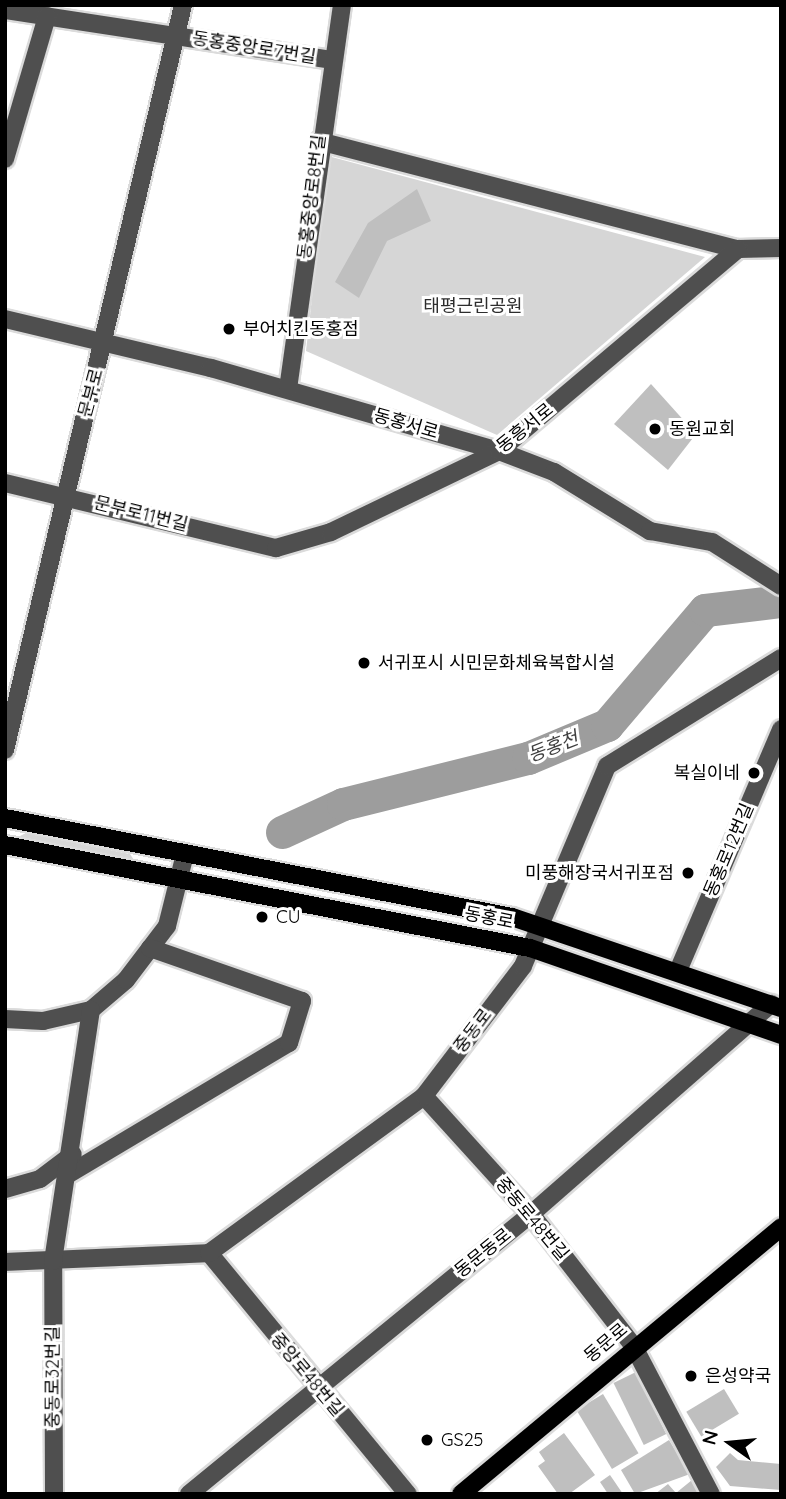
<!DOCTYPE html>
<meta charset="utf-8">
<style>
body{margin:0}
#map{position:relative;width:786px;height:1499px;overflow:hidden;background:#fff;font-family:Quicksand,"Noto Sans KR",sans-serif}
div>[style]{position:absolute}
.green>*{inset:0;background:#d6d6d6}
.river>*{height:33px;margin:-16.5px;padding:0 16.5px;transform-origin:16.5px;border-radius:16.5px;background:#9d9d9d}
.building>*{inset:0;background:#bfbfbf;transform-origin:0 0}
.roads{filter:drop-shadow(2px 0 #dbdbdb) drop-shadow(-2px 0 #dbdbdb) drop-shadow(0 2px #dbdbdb) drop-shadow(0 -2px #dbdbdb)}
.minor>*{height:18px;margin:-9px;padding:0 9px;transform-origin:9px;border-radius:9px;background:#4f4f4f}
.major>*{height:18px;margin:-9px;padding:0 9px;transform-origin:9px;border-radius:9px;background:#000}
.dots>*{width:19px;height:19px;translate:-50% -50%;box-sizing:border-box;border:4px solid #fff;border-radius:50%}
span{translate:-50% -50%;white-space:nowrap;text-align:center;line-height:1.15;-webkit-text-stroke:6px #fff;paint-order:stroke}
.street-label{font-size:18px;color:#000}
.park-label{font-size:18px;color:#2d2d2d}
.poi-label{font-size:18px;color:#000}
.left{translate:0 -50%;text-align:left}
.right{translate:-100% -50%;text-align:right}
.water-label{font-size:19px;color:#3e3e3e;font-style:italic}
.frame{position:absolute;inset:0;border:7px solid #000;pointer-events:none}
.north{position:absolute;left:695px;top:1408px;width:70px;height:70px;-webkit-text-stroke:5px #fff;paint-order:stroke;rotate:285deg;font-size:19px;font-weight:700;line-height:28px;text-align:center;color:#000}
.north::after{content:'';display:block;margin:auto;width:24px;height:32px;background:#000;clip-path:polygon(50% 0,100% 100%,50% 72%,0 100%)}
</style>
<div id="map">
<div class="green">
<div style="clip-path:polygon(328px 156px,705px 257px,497px 435px,306px 351px)"></div>
<div style="clip-path:polygon(26px 833px,130px 854px,134px 860px,23px 841px,20px 836px)"></div>
</div>
<div class="river">
<div style="left:282px;top:832px;width:67px;rotate:-24.7deg"></div>
<div style="left:343px;top:804px;width:191px;rotate:-14deg"></div>
<div style="left:528px;top:758px;width:86px;rotate:-22.7deg"></div>
<div style="left:607px;top:725px;width:151px;rotate:-49.6deg"></div>
<div style="left:705px;top:610px;width:77px;rotate:-6.8deg"></div>
</div>
<div class="building">
<div style="clip-path:polygon(417px 189px,431px 221px,387px 241px,359px 298px,335px 282px,368px 223px)"></div>
<div style="clip-path:polygon(651px 384px,696px 434px,668px 470px,614px 424px)"></div>
<div style="left:636px;top:1372px;width:69px;height:25px;rotate:64deg"></div>
<div style="left:724px;top:1389px;width:29px;height:44px;rotate:59deg"></div>
<div style="left:603px;top:1394px;width:69px;height:31px;rotate:59deg"></div>
<div style="clip-path:polygon(564px 1433px,595px 1475px,569px 1494px,558px 1494px,538px 1466px,545px 1461px,539px 1452px)"></div>
<div style="clip-path:polygon(669px 1440px,690px 1474px,635px 1494px,621px 1470px)"></div>
<div style="clip-path:polygon(730px 1453px,738px 1460px,781px 1464px,781px 1490px,730px 1486px,716px 1467px)"></div>
<div style="clip-path:polygon(610px 1475px,623px 1494px,608px 1494px,600px 1482px)"></div>
<div style="clip-path:polygon(692px 1480px,700px 1494px,655px 1494px,668px 1484px,676px 1493px)"></div>
</div>
<div class="roads">
<div class="minor">
<div style="left:5px;top:10px;width:331px;rotate:8.7deg"></div>
<div style="left:319px;top:141px;width:433px;rotate:14.5deg"></div>
<div style="left:738px;top:249px;width:43px;rotate:-1.3deg"></div>
<div style="left:5px;top:159px;width:149px;rotate:-73.6deg"></div>
<div style="left:5px;top:319px;width:212px;rotate:13.4deg"></div>
<div style="left:211px;top:368px;width:300px;rotate:16.1deg"></div>
<div style="left:499px;top:451px;width:59px;rotate:20.9deg"></div>
<div style="left:554px;top:472px;width:113px;rotate:31.6deg"></div>
<div style="left:650px;top:531px;width:63px;rotate:10.1deg"></div>
<div style="left:712px;top:542px;width:82px;rotate:32.5deg"></div>
<div style="left:288px;top:389px;width:388px;rotate:-82deg"></div>
<div style="left:5px;top:483px;width:279px;rotate:13.5deg"></div>
<div style="left:276px;top:548px;width:57px;rotate:-16.2deg"></div>
<div style="left:331px;top:532px;width:187px;rotate:-25.7deg"></div>
<div style="left:499px;top:451px;width:313px;rotate:-40.2deg"></div>
<div style="left:5px;top:750px;width:766px;rotate:-76.56deg"></div>
<div style="left:678px;top:971px;width:263px;rotate:-66.9deg"></div>
<div style="left:5px;top:1019px;width:38px;rotate:3deg"></div>
<div style="left:43px;top:1021px;width:49px;rotate:-12.9deg"></div>
<div style="left:91px;top:1010px;width:46px;rotate:-40.6deg"></div>
<div style="left:126px;top:980px;width:68px;rotate:-52.8deg"></div>
<div style="left:167px;top:926px;width:70px;rotate:-76deg"></div>
<div style="left:424px;top:1096px;width:159px;rotate:47.8deg"></div>
<div style="left:531px;top:1214px;width:168px;rotate:52.2deg"></div>
<div style="left:634px;top:1347px;width:166px;rotate:62.4deg"></div>
<div style="left:69px;top:1174px;width:256px;rotate:-30.8deg"></div>
<div style="left:289px;top:1043px;width:44px;rotate:-72.8deg"></div>
<div style="left:302px;top:1001px;width:161px;rotate:-160.8deg"></div>
<div style="left:5px;top:1189px;width:36px;rotate:-16deg"></div>
<div style="left:40px;top:1179px;width:41px;rotate:-37.1deg"></div>
<div style="left:209px;top:1253px;width:313px;rotate:50.5deg"></div>
<div style="left:5px;top:1262px;width:204px;rotate:-2.5deg"></div>
<div style="left:209px;top:1253px;width:266px;rotate:-36.1deg"></div>
<div style="left:424px;top:1096px;width:163px;rotate:-52.7deg"></div>
<div style="left:523px;top:966px;width:217px;rotate:-67.2deg"></div>
<div style="left:607px;top:766px;width:205px;rotate:-31.8deg"></div>
<div style="left:54px;top:1494px;width:233px;rotate:-90.2deg"></div>
<div style="left:53px;top:1261px;width:254px;rotate:-81.4deg"></div>
<div style="left:189px;top:1494px;width:442px;rotate:-39.3deg"></div>
<div style="left:531px;top:1214px;width:319px;rotate:-41.2deg"></div>
</div>
<div class="major">
<div style="left:5px;top:818px;width:517px;rotate:11.05deg"></div>
<div style="left:512px;top:917px;width:284px;rotate:18.7deg"></div>
<div style="left:5px;top:845px;width:535px;rotate:11.1deg"></div>
<div style="left:530px;top:948px;width:266px;rotate:19.1deg"></div>
<div style="left:461px;top:1494px;width:417px;rotate:-39.8deg"></div>
</div>
</div>
<div class="dots">
<div style="left:229px;top:329px;background:#000"></div>
<div style="left:655px;top:429px;background:#000"></div>
<div style="left:364px;top:663px;background:#000"></div>
<div style="left:754px;top:773px;background:#000"></div>
<div style="left:688px;top:873px;background:#000"></div>
<div style="left:262px;top:917px;background:#000"></div>
<div style="left:691px;top:1376px;background:#000"></div>
<div style="left:427px;top:1440px;background:#000"></div>
</div>
<div class="street-label">
<span style="left:254px;top:48px;rotate:9deg">동홍중앙로7번길</span>
<span style="left:312px;top:197px;rotate:-83deg">동홍중앙로8번길</span>
<span style="left:91px;top:393px;rotate:-75deg">문부로</span>
<span style="left:406px;top:424px;rotate:16deg">동홍서로</span>
<span style="left:525px;top:428px;rotate:-39deg">동흥서로</span>
<span style="left:141px;top:514px;rotate:14deg">문부로11번길</span>
<span style="left:729px;top:850px;rotate:-67deg">동홍로12번길</span>
<span style="left:489px;top:918px;rotate:11deg">동홍로</span>
<span style="left:473px;top:1031px;rotate:-53deg">중동로</span>
<span style="left:532px;top:1219px;rotate:50deg">중동로48번길</span>
<span style="left:483px;top:1253px;rotate:-39deg">동문동로</span>
<span style="left:606px;top:1343px;rotate:-40deg">동문로</span>
<span style="left:307px;top:1375px;rotate:50deg">중앙로48번길</span>
<span style="left:53px;top:1377px;rotate:-90deg">중동로32번길</span>
</div>
<div class="park-label">
<span style="left:473px;top:306px">태평근린공원</span>
</div>
<div class="poi-label">
<span class="left" style="left:243px;top:329px">부어치킨동홍점</span>
<span class="left" style="left:669px;top:429px">동원교회</span>
<span class="left" style="left:378px;top:663px">서귀포시 시민문화체육복합시설</span>
<span class="right" style="left:740px;top:773px">복실이네</span>
<span class="right" style="left:674px;top:873px">미풍해장국서귀포점</span>
<span class="left" style="left:276px;top:917px">CU</span>
<span class="left" style="left:705px;top:1376px">은성약국</span>
<span class="left" style="left:441px;top:1440px">GS25</span>
</div>
<div class="water-label">
<span style="left:553px;top:747px;rotate:-21deg">동홍천</span>
</div>
<div class="frame"></div>
<div class="north">N</div>
</div>
